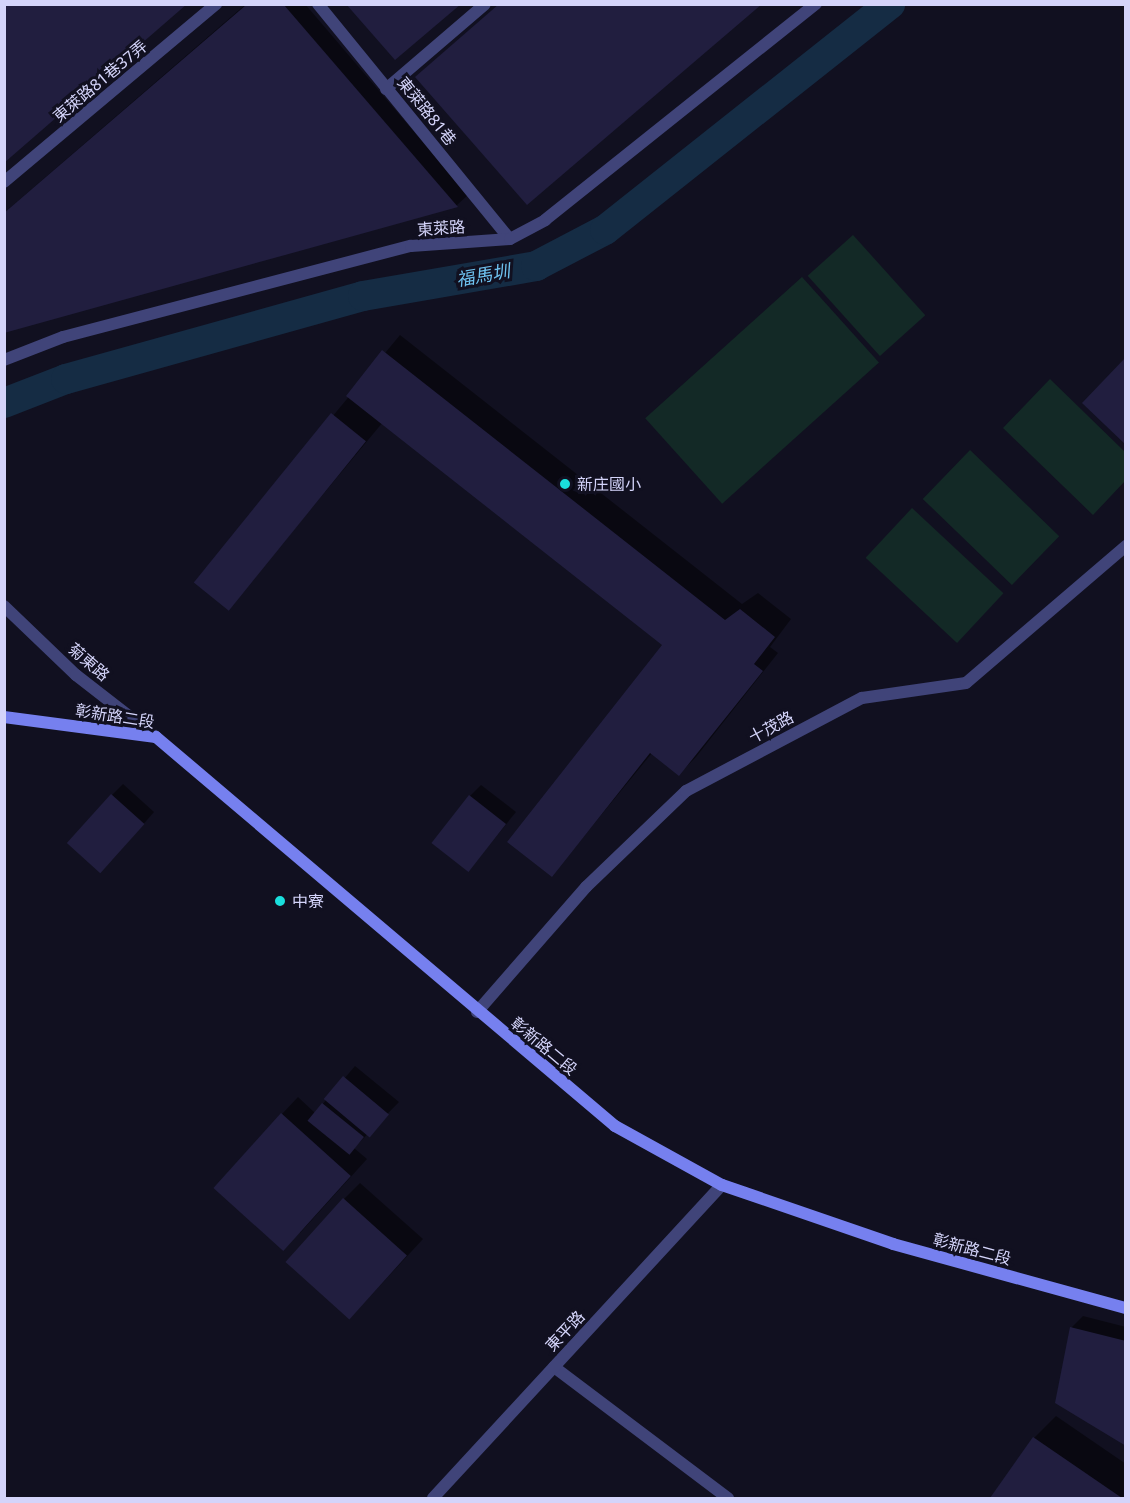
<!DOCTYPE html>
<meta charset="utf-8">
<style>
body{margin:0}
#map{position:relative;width:1130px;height:1503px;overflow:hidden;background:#111020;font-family:"Noto Sans","Noto Sans TC",sans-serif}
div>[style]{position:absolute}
.green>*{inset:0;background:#132926;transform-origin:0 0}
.shadow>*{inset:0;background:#0007}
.canal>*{height:30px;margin:-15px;padding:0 15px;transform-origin:15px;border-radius:15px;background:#152c44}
.building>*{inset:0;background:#211e3f;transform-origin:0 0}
.lane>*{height:12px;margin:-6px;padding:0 6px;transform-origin:6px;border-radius:6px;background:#404479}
.street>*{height:12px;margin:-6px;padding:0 6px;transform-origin:6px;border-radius:6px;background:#404479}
.secondary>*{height:12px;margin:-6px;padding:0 6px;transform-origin:6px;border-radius:6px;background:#7680ef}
.dots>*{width:16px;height:16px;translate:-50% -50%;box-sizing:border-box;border:3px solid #111020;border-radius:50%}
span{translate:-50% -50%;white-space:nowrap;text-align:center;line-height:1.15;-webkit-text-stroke:6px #111020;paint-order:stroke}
.street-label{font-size:16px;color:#d4d4fa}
.poi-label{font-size:16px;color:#d4d4fa}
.left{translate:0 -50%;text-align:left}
.water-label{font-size:18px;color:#6ec1ee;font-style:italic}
.frame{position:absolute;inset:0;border:6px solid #d4d4fa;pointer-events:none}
</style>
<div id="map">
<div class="green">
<div style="left:853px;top:235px;width:108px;height:61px;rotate:48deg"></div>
<div style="left:802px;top:277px;width:115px;height:211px;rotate:48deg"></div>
<div style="clip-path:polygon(1050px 379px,1125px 452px,1125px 481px,1093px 515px,1003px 428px)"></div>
<div style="left:970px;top:450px;width:124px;height:68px;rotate:44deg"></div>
<div style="left:912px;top:508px;width:125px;height:68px;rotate:43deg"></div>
</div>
<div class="shadow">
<div style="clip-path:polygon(246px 4px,305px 4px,468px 195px,457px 205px,4px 332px,4px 213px)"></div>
<div style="clip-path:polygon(400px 335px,742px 604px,758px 593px,791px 619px,770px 647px,778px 653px,696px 757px,679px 774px,652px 753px,552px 875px,665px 644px,383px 422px,229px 608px,196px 581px)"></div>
<div style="clip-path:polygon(123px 784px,154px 812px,112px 860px,112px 795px)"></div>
<div style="clip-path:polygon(481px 785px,516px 812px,469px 870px,470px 796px)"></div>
<div style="clip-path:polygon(355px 1066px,399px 1102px,354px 1148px,367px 1159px,300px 1233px,282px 1114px,298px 1097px,315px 1113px)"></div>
<div style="clip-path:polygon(360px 1183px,423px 1239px,351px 1317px,344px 1199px)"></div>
<div style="clip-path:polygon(1083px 1316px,1126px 1327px,1126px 1444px,1072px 1327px)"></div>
<div style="clip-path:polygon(1056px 1416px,1126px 1464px,1126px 1498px,992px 1498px,1034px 1438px)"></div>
</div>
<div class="canal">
<div style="left:4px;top:403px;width:66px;rotate:-21.2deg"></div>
<div style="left:66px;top:379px;width:308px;rotate:-15.6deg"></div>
<div style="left:363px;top:296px;width:176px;rotate:-9.8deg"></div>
<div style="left:536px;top:266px;width:78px;rotate:-27.6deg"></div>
<div style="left:605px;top:230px;width:364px;rotate:-38.4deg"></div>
</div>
<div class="building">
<div style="clip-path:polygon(4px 4px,187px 4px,4px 163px)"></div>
<div style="clip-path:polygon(346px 4px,461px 4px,395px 60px)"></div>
<div style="clip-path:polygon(499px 4px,762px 4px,527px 205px,415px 77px)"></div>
<div style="clip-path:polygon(246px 5px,284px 5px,458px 207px,4px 333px,4px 213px)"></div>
<div style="clip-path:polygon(382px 350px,725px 620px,740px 609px,775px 637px,754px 664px,763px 671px,679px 776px,650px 753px,552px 877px,507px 842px,662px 645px,346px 396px)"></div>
<div style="clip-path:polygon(1126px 357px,1126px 445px,1082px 403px)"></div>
<div style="left:331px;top:413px;width:45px;height:218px;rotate:39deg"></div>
<div style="left:111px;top:794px;width:45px;height:66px;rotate:42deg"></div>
<div style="left:469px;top:795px;width:47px;height:61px;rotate:38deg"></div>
<div style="left:343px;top:1076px;width:60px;height:30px;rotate:40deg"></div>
<div style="left:322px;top:1103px;width:54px;height:23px;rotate:39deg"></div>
<div style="left:281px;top:1113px;width:94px;height:101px;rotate:42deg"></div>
<div style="left:343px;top:1198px;width:86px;height:86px;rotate:42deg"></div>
<div style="clip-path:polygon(1070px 1327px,1126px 1341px,1126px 1446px,1055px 1403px)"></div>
<div style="clip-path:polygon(1033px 1437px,1122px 1498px,990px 1498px)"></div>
</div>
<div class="lane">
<div style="left:386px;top:89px;width:130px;rotate:-40.6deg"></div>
<div style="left:4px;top:182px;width:277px;rotate:-40deg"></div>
<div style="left:554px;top:1367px;width:218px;rotate:37deg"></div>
</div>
<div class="street">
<div style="left:318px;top:4px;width:303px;rotate:50.8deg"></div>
<div style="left:4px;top:360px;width:63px;rotate:-21.3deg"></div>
<div style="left:63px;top:337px;width:360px;rotate:-14.7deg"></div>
<div style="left:411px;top:246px;width:99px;rotate:-4deg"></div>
<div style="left:510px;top:239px;width:40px;rotate:-28deg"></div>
<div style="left:545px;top:220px;width:347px;rotate:-38.6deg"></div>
<div style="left:4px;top:606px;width:100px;rotate:43.8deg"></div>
<div style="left:76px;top:675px;width:101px;rotate:37.8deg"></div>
<div style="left:477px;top:1012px;width:166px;rotate:-48.9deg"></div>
<div style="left:586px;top:887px;width:139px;rotate:-43.8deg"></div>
<div style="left:686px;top:791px;width:199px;rotate:-27.9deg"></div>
<div style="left:862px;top:698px;width:105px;rotate:-8.2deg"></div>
<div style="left:966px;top:683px;width:211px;rotate:-40.6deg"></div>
<div style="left:433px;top:1498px;width:426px;rotate:-47.3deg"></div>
</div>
<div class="secondary">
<div style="left:4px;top:717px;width:153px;rotate:7.5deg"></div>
<div style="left:156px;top:737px;width:602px;rotate:40.28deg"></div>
<div style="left:615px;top:1126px;width:122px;rotate:28.9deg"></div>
<div style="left:722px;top:1185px;width:181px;rotate:19deg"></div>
<div style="left:893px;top:1244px;width:242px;rotate:15.4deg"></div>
</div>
<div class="dots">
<div style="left:565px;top:484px;background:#1adfdd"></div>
<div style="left:280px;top:901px;background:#1adfdd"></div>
</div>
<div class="street-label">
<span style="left:100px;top:81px;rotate:-40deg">東萊路81巷37弄</span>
<span style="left:427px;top:111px;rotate:51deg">東萊路81巷</span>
<span style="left:441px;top:228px;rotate:-4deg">東萊路</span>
<span style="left:89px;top:662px;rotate:41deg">菊東路</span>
<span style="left:115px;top:716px;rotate:9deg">彰新路二段</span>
<span style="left:771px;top:727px;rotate:-28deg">十茂路</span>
<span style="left:544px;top:1046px;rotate:40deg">彰新路二段</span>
<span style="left:972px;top:1249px;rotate:15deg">彰新路二段</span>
<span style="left:565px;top:1331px;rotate:-47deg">東平路</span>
</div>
<div class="poi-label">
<span class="left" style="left:577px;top:484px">新庄國小</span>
<span class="left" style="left:292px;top:901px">中寮</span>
</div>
<div class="water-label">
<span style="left:483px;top:275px;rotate:-10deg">福馬圳</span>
</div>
<div class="frame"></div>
</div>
